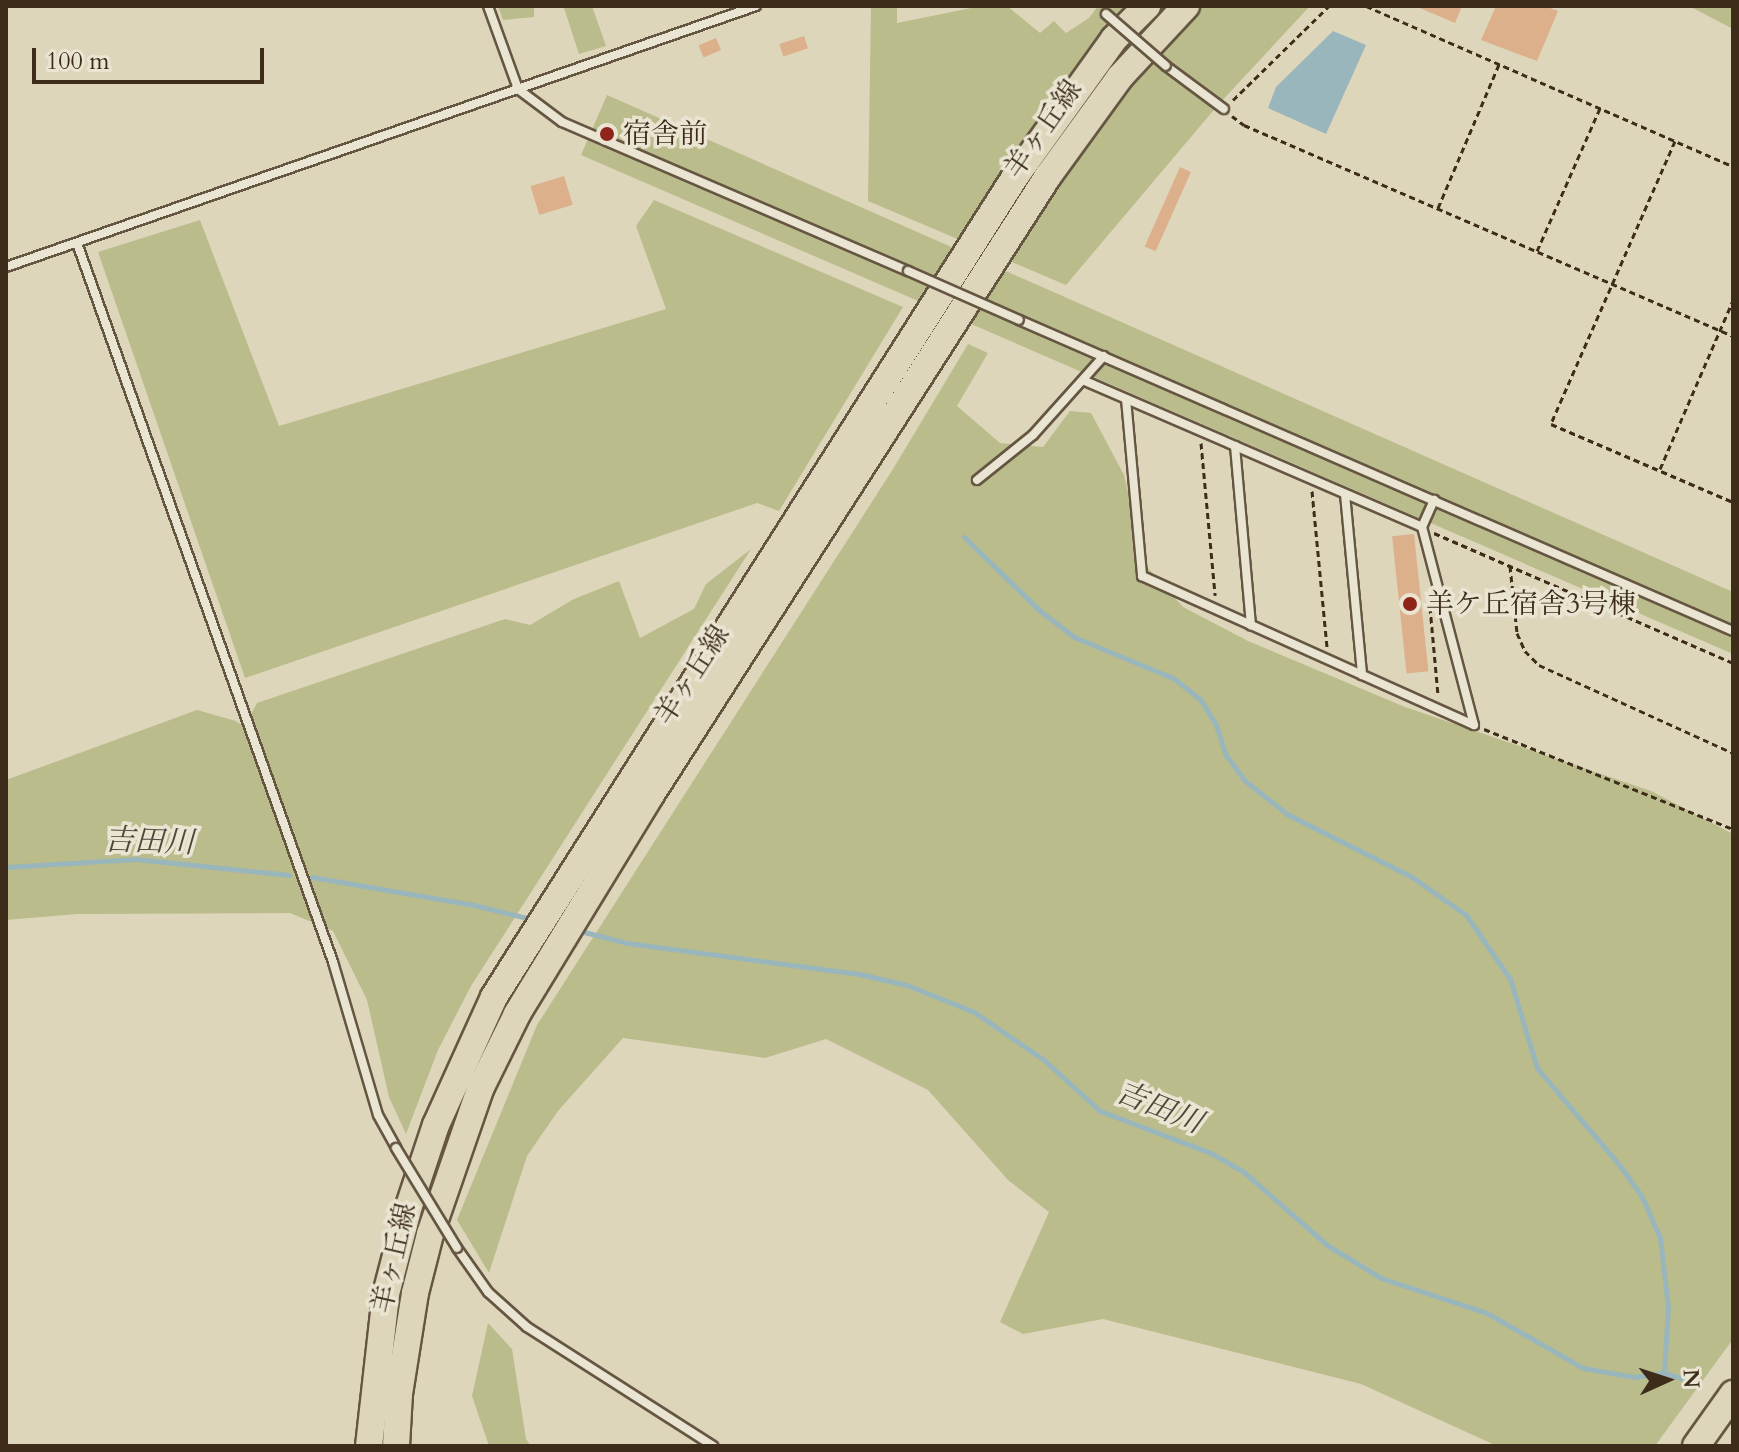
<!DOCTYPE html>
<meta charset="utf-8">
<style>
body{margin:0}
#map{position:relative;width:1739px;height:1452px;overflow:hidden;background:#ded6bb;font-family:Cardo,"Noto Serif JP",serif}
div>[style]{position:absolute}
.green>*{inset:0;background:#babc8b}
.water>*{inset:0;background:#99b6bc}
.stream>*{height:5px;margin:-2.5px;padding:0 2.5px;transform-origin:2.5px;border-radius:2.5px;background:#99b6bc}
.building>*{inset:0;background:#ddb08c;transform-origin:0 0}
.path>*{height:3px;margin-top:-1.5px;transform-origin:0;background:repeating-linear-gradient(90deg,#3d2c19 0 6px,transparent 0 10px)}
.roads{filter:drop-shadow(2px 0 #655642) drop-shadow(-2px 0 #655642) drop-shadow(0 2px #655642) drop-shadow(0 -2px #655642)}
.service>*{height:8px;margin:-4px;padding:0 4px;transform-origin:4px;border-radius:4px;background:#eae4d3}
.primary>*{height:26px;margin:-13px;padding:0 13px;transform-origin:13px;border-radius:13px;background:#ded6bb}
.trunk>*{height:26px;margin:-13px;padding:0 13px;transform-origin:13px;border-radius:13px;background:#ded6bb}
.bridges{filter:drop-shadow(2px 0 #655642) drop-shadow(-2px 0 #655642) drop-shadow(0 2px #655642) drop-shadow(0 -2px #655642)}
.service-bridge>*{height:8px;margin:-4px;padding:0 4px;transform-origin:4px;border-radius:4px;background:#eae4d3}
.dots>*{width:22px;height:22px;translate:-50% -50%;box-sizing:border-box;border:4px solid #eae4d3;border-radius:50%}
span{translate:-50% -50%;white-space:nowrap;text-align:center;line-height:1.15;-webkit-text-stroke:7px #eae4d3;paint-order:stroke}
.street-label{font-size:28px;color:#3d2c19}
.poi-label{font-size:28px;color:#3d2c19}
.left{translate:0 -50%;text-align:left}
.water-label{font-size:30px;color:#4f483a;font-style:italic}
.frame{position:absolute;inset:0;border:8px solid #3d2c19;pointer-events:none}
.north{position:absolute;left:1627px;top:1340px;width:80px;height:80px;-webkit-text-stroke:6px #eae4d3;paint-order:stroke;rotate:87deg;font-size:22px;font-weight:700;line-height:32px;text-align:center;color:#3d2c19}
.north::after{content:'';display:block;margin:auto;width:28px;height:36px;background:#3d2c19;clip-path:polygon(50% 0,100% 100%,50% 72%,0 100%)}
.scale{position:absolute;left:32px;top:48px;width:232px;height:36px;box-sizing:border-box;border:4px solid #3d2c19;border-top:0;padding-left:10px;font-size:24px;line-height:28px;white-space:nowrap;color:#3d2c19;-webkit-text-stroke:6px #eae4d3;paint-order:stroke}
</style>
<div id="map">
<div class="green">
<div style="clip-path:polygon(498px 6px,592px 6px,606px 46px,579px 54px,564px 8px,534px 7px,534px 17px,503px 20px)"></div>
<div style="clip-path:polygon(871px 6px,897px 6px,897px 23px,981px 6px,1007px 6px,1040px 33px,1054px 21px,1066px 33px,1089px 18px,1098px 6px,1310px 6px,1218px 105px,1066px 285px,868px 201px)"></div>
<div style="clip-path:polygon(1689px 6px,1733px 6px,1733px 29px)"></div>
<div style="clip-path:polygon(607px 95px,1733px 592px,1733px 654px,581px 155px)"></div>
<div style="clip-path:polygon(654px 200px,903px 307px,779px 511px,757px 503px,245px 678px,98px 252px,200px 220px,279px 426px,666px 309px,636px 226px)"></div>
<div style="clip-path:polygon(968px 344px,988px 353px,957px 406px,1000px 443px,1043px 447px,1070px 411px,1091px 413px,1124px 475px,1145px 565px,1183px 607px,1248px 641px,1405px 707px,1651px 791px,1733px 834px,1733px 1339px,1655px 1446px,1497px 1446px,1361px 1384px,1103px 1319px,1023px 1334px,1000px 1322px,1049px 1212px,1008px 1180px,928px 1090px,826px 1039px,765px 1058px,623px 1038px,558px 1111px,527px 1156px,489px 1273px,457px 1220px,537px 1025px,893px 469px)"></div>
<div style="clip-path:polygon(751px 549px,471px 986px,438px 1050px,406px 1134px,389px 1097px,367px 1000px,333px 931px,290px 913px,77px 914px,6px 920px,6px 780px,197px 710px,236px 721px,244px 727px,257px 703px,505px 619px,530px 625px,574px 599px,619px 581px,640px 638px,694px 609px,706px 584px)"></div>
<div style="clip-path:polygon(488px 1323px,512px 1349px,526px 1439px,531px 1446px,489px 1446px,472px 1396px)"></div>
</div>
<div class="water">
<div style="clip-path:polygon(1333px 31px,1366px 45px,1326px 134px,1268px 108px,1276px 87px)"></div>
</div>
<div class="stream">
<div style="left:964px;top:537px;width:105px;rotate:44.2deg"></div>
<div style="left:1039px;top:610px;width:44px;rotate:37.6deg"></div>
<div style="left:1074px;top:637px;width:107px;rotate:22.5deg"></div>
<div style="left:1173px;top:678px;width:34px;rotate:38deg"></div>
<div style="left:1200px;top:699px;width:31px;rotate:58deg"></div>
<div style="left:1216px;top:725px;width:32px;rotate:72deg"></div>
<div style="left:1226px;top:755px;width:31px;rotate:54deg"></div>
<div style="left:1244px;top:780px;width:55px;rotate:38.3deg"></div>
<div style="left:1287px;top:814px;width:140px;rotate:26.7deg"></div>
<div style="left:1412px;top:877px;width:66px;rotate:35.1deg"></div>
<div style="left:1466px;top:915px;width:78px;rotate:55.5deg"></div>
<div style="left:1510px;top:979px;width:93px;rotate:73.1deg"></div>
<div style="left:1537px;top:1068px;width:130px;rotate:49.7deg"></div>
<div style="left:1621px;top:1167px;width:37px;rotate:55deg"></div>
<div style="left:1642px;top:1197px;width:45px;rotate:66.3deg"></div>
<div style="left:1660px;top:1238px;width:69px;rotate:83.4deg"></div>
<div style="left:1668px;top:1307px;width:66px;rotate:93.5deg"></div>
<div style="left:6px;top:867px;width:129px;rotate:-3.5deg"></div>
<div style="left:135px;top:859px;width:155px;rotate:5.9deg"></div>
<div style="left:312px;top:877px;width:164px;rotate:9.8deg"></div>
<div style="left:474px;top:905px;width:63px;rotate:13.8deg"></div>
<div style="left:584px;top:932px;width:44px;rotate:14.3deg"></div>
<div style="left:627px;top:943px;width:234px;rotate:7.6deg"></div>
<div style="left:859px;top:974px;width:49px;rotate:12.9deg"></div>
<div style="left:907px;top:985px;width:72px;rotate:21.9deg"></div>
<div style="left:974px;top:1012px;width:85px;rotate:34.4deg"></div>
<div style="left:1044px;top:1060px;width:76px;rotate:42.3deg"></div>
<div style="left:1100px;top:1111px;width:119px;rotate:20.7deg"></div>
<div style="left:1211px;top:1153px;width:39px;rotate:30deg"></div>
<div style="left:1245px;top:1173px;width:109px;rotate:41.3deg"></div>
<div style="left:1327px;top:1245px;width:63px;rotate:31.4deg"></div>
<div style="left:1381px;top:1278px;width:112px;rotate:18.3deg"></div>
<div style="left:1487px;top:1313px;width:111px;rotate:29.8deg"></div>
<div style="left:1583px;top:1368px;width:52px;rotate:10deg"></div>
<div style="left:1634px;top:1377px;width:30px;rotate:-8deg"></div>
<div style="left:1664px;top:1373px;width:33px;rotate:16deg"></div>
</div>
<div class="building">
<div style="clip-path:polygon(1415px 6px,1462px 6px,1455px 23px)"></div>
<div style="clip-path:polygon(1496px 6px,1545px 6px,1558px 11px,1537px 61px,1481px 40px)"></div>
<div style="left:804px;top:36px;width:13px;height:26px;rotate:72deg"></div>
<div style="left:716px;top:38px;width:13px;height:19px;rotate:67deg"></div>
<div style="left:1180px;top:167px;width:12px;height:87px;rotate:24deg"></div>
<div style="left:564px;top:176px;width:30px;height:35px;rotate:73deg"></div>
<div style="left:1414px;top:534px;width:138px;height:22px;rotate:84deg"></div>
</div>
<div class="path">
<div style="left:1366px;top:6px;width:400px;rotate:23.6deg"></div>
<div style="left:1233px;top:100px;width:134px;rotate:-44.4deg"></div>
<div style="left:1232px;top:116px;width:15px;rotate:37deg"></div>
<div style="left:1244px;top:125px;width:533px;rotate:23.34deg"></div>
<div style="left:1675px;top:141px;width:309px;rotate:113.7deg"></div>
<div style="left:1551px;top:424px;width:198px;rotate:23.2deg"></div>
<div style="left:1438px;top:208px;width:156px;rotate:-67deg"></div>
<div style="left:1537px;top:251px;width:156px;rotate:-66.2deg"></div>
<div style="left:1201px;top:443px;width:153px;rotate:84.7deg"></div>
<div style="left:1660px;top:469px;width:184px;rotate:-66.6deg"></div>
<div style="left:1312px;top:491px;width:157px;rotate:84.5deg"></div>
<div style="left:1434px;top:533px;width:326px;rotate:23.5deg"></div>
<div style="left:1510px;top:566px;width:67px;rotate:84deg"></div>
<div style="left:1517px;top:633px;width:20px;rotate:66deg"></div>
<div style="left:1525px;top:651px;width:20px;rotate:45deg"></div>
<div style="left:1539px;top:665px;width:213px;rotate:24.4deg"></div>
<div style="left:1430px;top:607px;width:88px;rotate:84.8deg"></div>
<div style="left:1484px;top:729px;width:268px;rotate:21.9deg"></div>
</div>
<div class="roads">
<div class="service">
<div style="left:488px;top:6px;width:88px;rotate:70.1deg"></div>
<div style="left:518px;top:89px;width:55px;rotate:36.9deg"></div>
<div style="left:562px;top:122px;width:377px;rotate:23.3deg"></div>
<div style="left:1166px;top:66px;width:72px;rotate:36.6deg"></div>
<div style="left:77px;top:243px;width:763px;rotate:70.4deg"></div>
<div style="left:333px;top:962px;width:159px;rotate:73.6deg"></div>
<div style="left:378px;top:1115px;width:38px;rotate:61deg"></div>
<div style="left:6px;top:267px;width:794px;rotate:-19.19deg"></div>
<div style="left:1019px;top:320px;width:779px;rotate:23.54deg"></div>
<div style="left:1085px;top:381px;width:367px;rotate:23.4deg"></div>
<div style="left:1126px;top:399px;width:178px;rotate:84.8deg"></div>
<div style="left:1142px;top:576px;width:364px;rotate:24.2deg"></div>
<div style="left:1474px;top:725px;width:205px;rotate:-104.7deg"></div>
<div style="left:1422px;top:527px;width:30px;rotate:-66deg"></div>
<div style="left:1235px;top:446px;width:180px;rotate:84.9deg"></div>
<div style="left:977px;top:480px;width:72px;rotate:-38.8deg"></div>
<div style="left:1033px;top:435px;width:106px;rotate:-48.1deg"></div>
<div style="left:1345px;top:494px;width:182px;rotate:84.6deg"></div>
<div style="left:457px;top:1248px;width:54px;rotate:54.8deg"></div>
<div style="left:488px;top:1292px;width:52px;rotate:41.9deg"></div>
<div style="left:527px;top:1327px;width:221px;rotate:32.6deg"></div>
</div>
<div class="primary">
<div style="left:369px;top:1446px;width:153px;rotate:-83.6deg"></div>
<div style="left:386px;top:1294px;width:91px;rotate:-75.4deg"></div>
<div style="left:409px;top:1206px;width:85px;rotate:-71.6deg"></div>
<div style="left:436px;top:1125px;width:141px;rotate:-65.6deg"></div>
<div style="left:494px;top:997px;width:972px;rotate:-57.57deg"></div>
<div style="left:1015px;top:177px;width:170px;rotate:-54.3deg"></div>
<div style="left:1114px;top:39px;width:47px;rotate:-45deg"></div>
<div style="left:396px;top:1446px;width:52px;rotate:-86.7deg"></div>
<div style="left:399px;top:1394px;width:102px;rotate:-81deg"></div>
<div style="left:415px;top:1293px;width:61px;rotate:-75.7deg"></div>
<div style="left:430px;top:1234px;width:156px;rotate:-70.9deg"></div>
<div style="left:481px;top:1087px;width:81px;rotate:-63.7deg"></div>
<div style="left:517px;top:1014px;width:255px;rotate:-58.6deg"></div>
<div style="left:650px;top:796px;width:737px;rotate:-57.3deg"></div>
<div style="left:1048px;top:176px;width:122px;rotate:-54deg"></div>
<div style="left:1120px;top:77px;width:97px;rotate:-47.1deg"></div>
</div>
<div class="trunk">
<div style="left:1696px;top:1446px;width:64px;rotate:-54.6deg"></div>
</div>
</div>
<div class="bridges">
<div class="service-bridge">
<div style="left:1106px;top:14px;width:79px;rotate:40.9deg"></div>
<div style="left:908px;top:271px;width:121px;rotate:23.8deg"></div>
<div style="left:396px;top:1148px;width:117px;rotate:58.6deg"></div>
</div>
</div>
<div class="dots">
<div style="left:607px;top:134px;background:#8f2418"></div>
<div style="left:1410px;top:604px;background:#8f2418"></div>
</div>
<div class="street-label">
<span style="left:1043px;top:129px;rotate:-55deg">羊ヶ丘線</span>
<span style="left:692px;top:675px;rotate:-57deg">羊ヶ丘線</span>
<span style="left:394px;top:1258px;rotate:-77deg">羊ヶ丘線</span>
</div>
<div class="poi-label">
<span class="left" style="left:623px;top:134px">宿舎前</span>
<span class="left" style="left:1426px;top:604px">羊ケ丘宿舎3号棟</span>
</div>
<div class="water-label">
<span style="left:149px;top:842px;rotate:2deg">吉田川</span>
<span style="left:1159px;top:1108px;rotate:22deg">吉田川</span>
</div>
<div class="frame"></div>
<div class="north">N</div>
<div class="scale">100 m</div>
</div>
